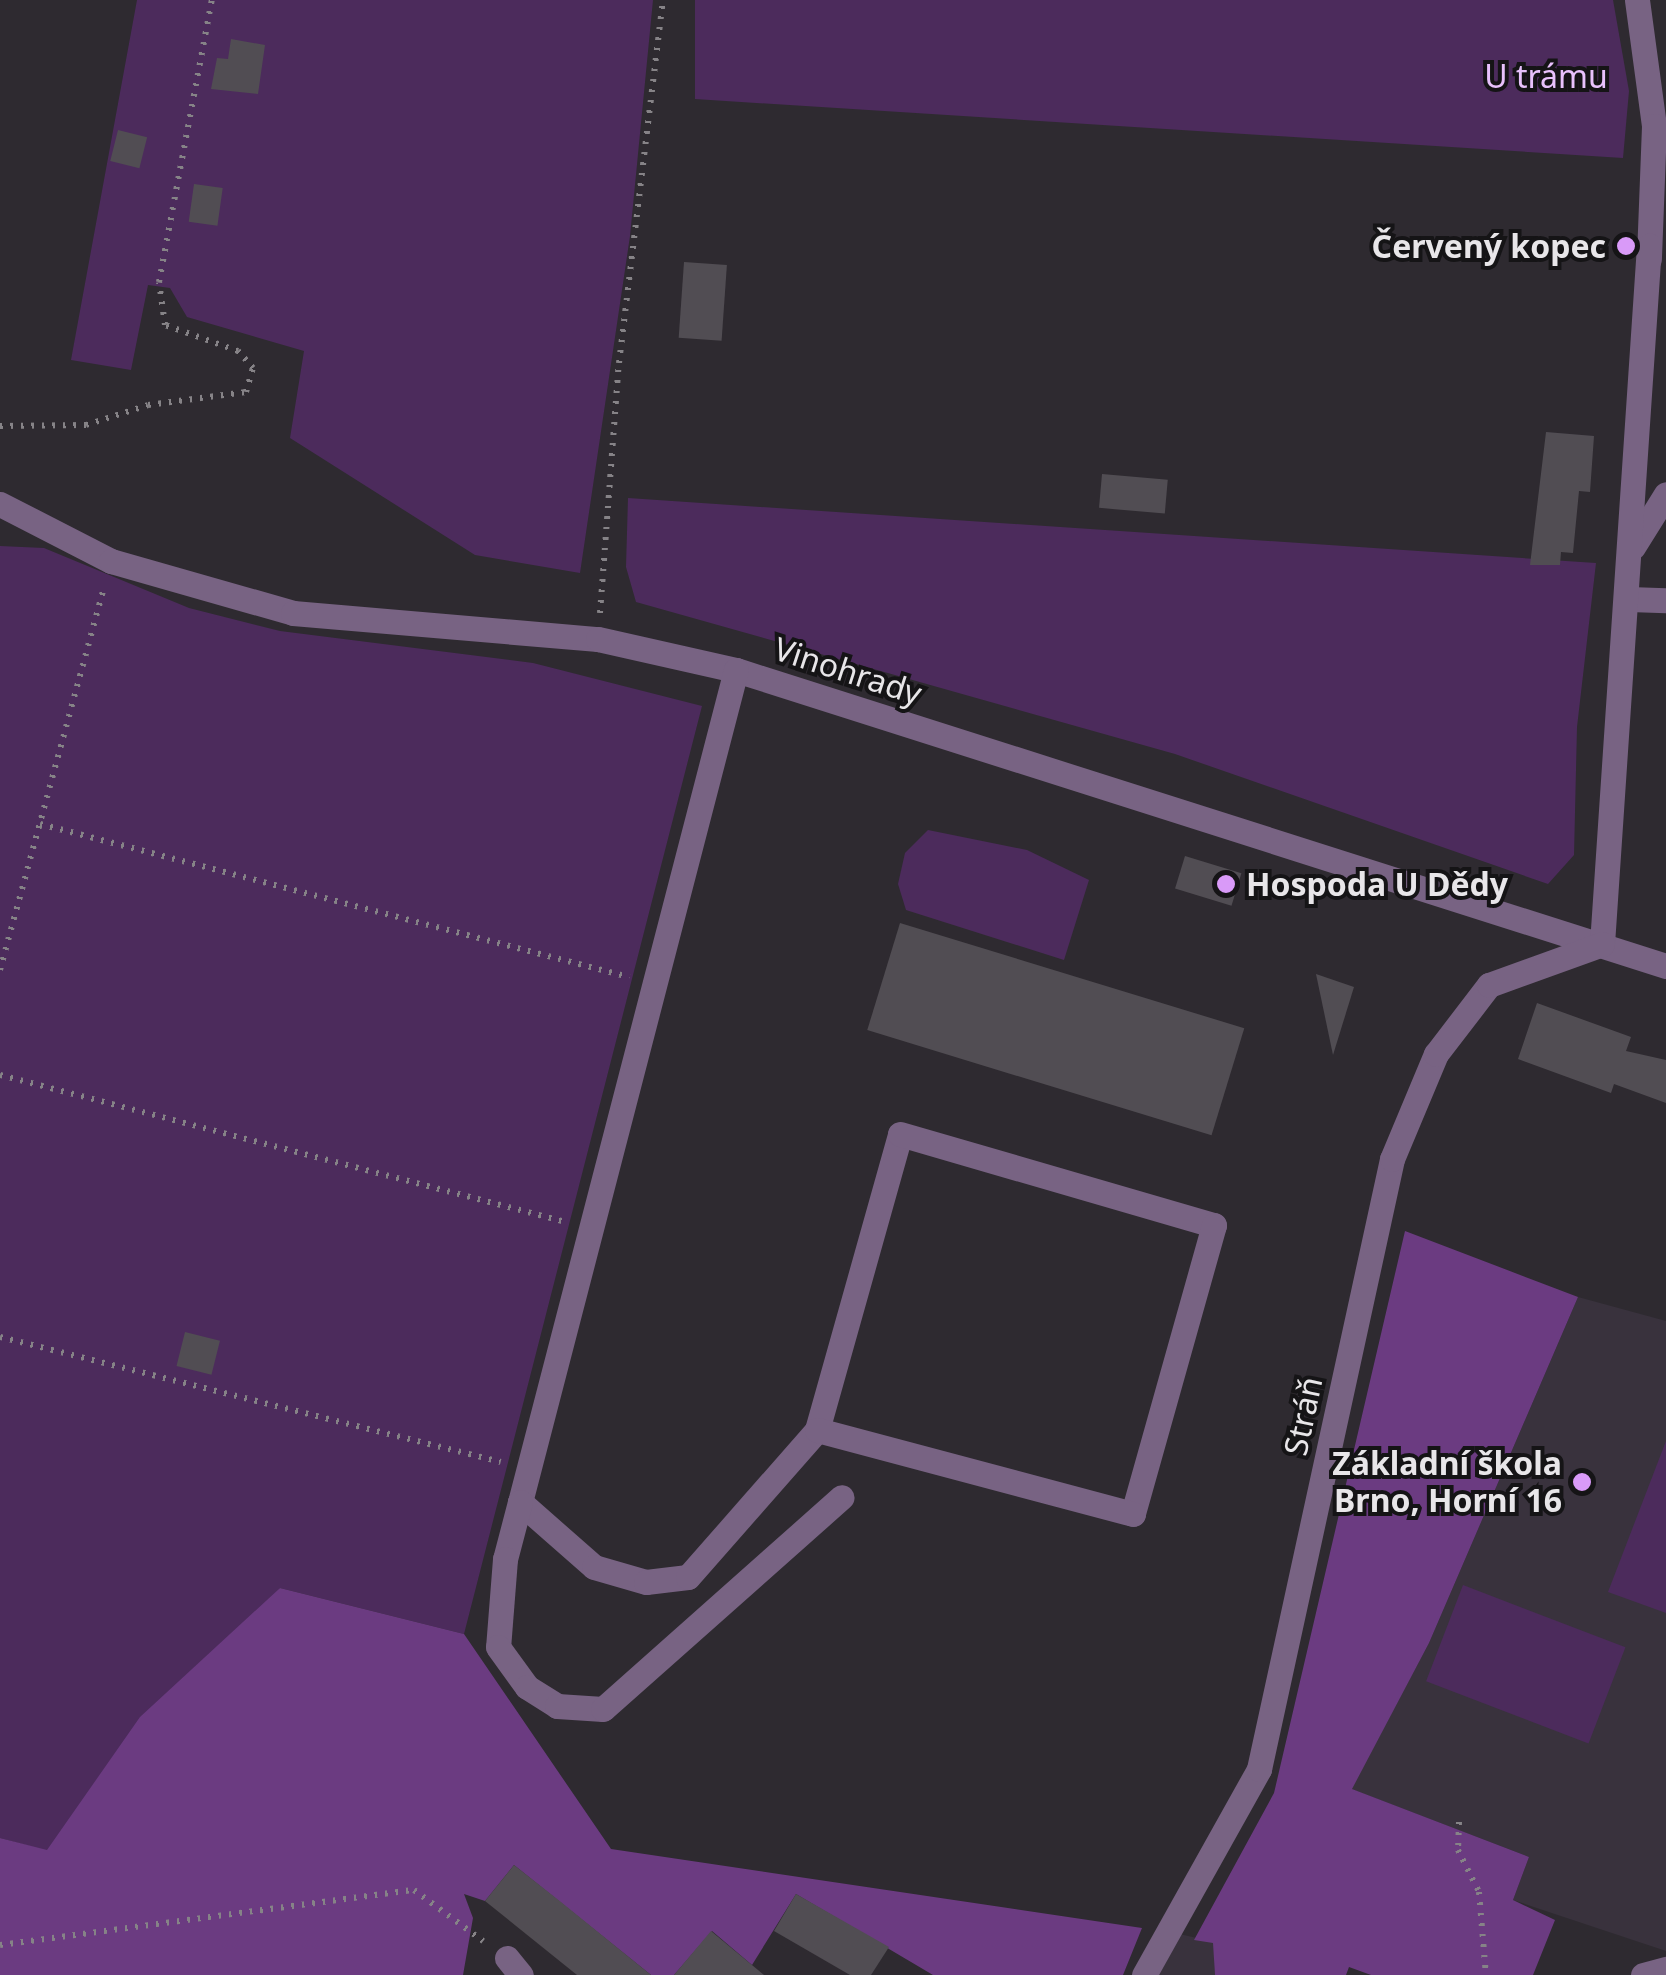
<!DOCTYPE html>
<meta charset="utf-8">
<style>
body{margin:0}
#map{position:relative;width:1666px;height:1975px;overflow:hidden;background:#2e2a30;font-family:"Noto Sans",sans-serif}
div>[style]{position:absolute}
.built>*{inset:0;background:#39323d}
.green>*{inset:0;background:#4c2b5c;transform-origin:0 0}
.forest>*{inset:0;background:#6b3b81}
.building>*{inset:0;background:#514d53;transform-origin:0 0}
.path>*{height:6px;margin-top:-3px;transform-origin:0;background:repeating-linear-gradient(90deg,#868387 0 2.5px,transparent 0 10.5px)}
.minor>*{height:25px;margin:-12.5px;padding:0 12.5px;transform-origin:12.5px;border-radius:12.5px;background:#786383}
.dots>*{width:28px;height:28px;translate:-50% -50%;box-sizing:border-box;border:5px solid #151416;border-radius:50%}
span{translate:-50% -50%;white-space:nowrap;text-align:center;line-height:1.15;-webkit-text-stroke:8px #151416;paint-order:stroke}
.park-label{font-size:32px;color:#e8c1fc}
.poi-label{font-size:32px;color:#e8e6e9;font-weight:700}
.right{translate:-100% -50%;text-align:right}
.left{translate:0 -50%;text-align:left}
.street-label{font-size:32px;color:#e8e6e9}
</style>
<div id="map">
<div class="built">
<div style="clip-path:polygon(1578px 1297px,1666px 1321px,1666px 1951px,1513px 1900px,1529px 1857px,1351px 1789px,1429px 1643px)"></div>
<div style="clip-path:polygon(1171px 1932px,1214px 1942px,1215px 1975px,1154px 1975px)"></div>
</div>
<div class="green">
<div style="clip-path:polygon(137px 0,653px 0,630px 236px,580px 573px,475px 555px,290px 438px,304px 351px,187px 317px,170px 288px,148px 285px,131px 370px,71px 360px)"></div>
<div style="clip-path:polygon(695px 0,1613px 0,1629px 91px,1623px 158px,695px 99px)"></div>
<div style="clip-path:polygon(628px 498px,1596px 563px,1577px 727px,1574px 855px,1548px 884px,1175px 754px,636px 602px,626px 567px)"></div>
<div style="clip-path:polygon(0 546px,44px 548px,189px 608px,280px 631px,533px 663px,702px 706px,464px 1634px,280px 1588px,47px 1851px,0 1838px)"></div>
<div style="clip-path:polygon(928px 830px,1027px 850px,1089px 880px,1064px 960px,906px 910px,898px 884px,905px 853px)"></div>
<div style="clip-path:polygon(1666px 1441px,1666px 1613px,1608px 1592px)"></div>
<div style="left:1463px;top:1585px;width:174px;height:103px;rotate:21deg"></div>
</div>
<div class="forest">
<div style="clip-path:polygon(1405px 1231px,1578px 1297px,1429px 1643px,1352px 1789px,1529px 1857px,1513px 1900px,1555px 1920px,1533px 1975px,1371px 1975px,1349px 1967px,1346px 1975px,1215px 1975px,1213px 1943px,1194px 1940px,1274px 1793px)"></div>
<div style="clip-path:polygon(280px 1588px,464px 1634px,611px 1849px,1142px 1928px,1123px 1975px,933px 1975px,796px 1894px,752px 1965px,712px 1931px,674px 1975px,651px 1975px,514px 1865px,485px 1901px,464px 1894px,473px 1918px,463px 1975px,0 1975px,0 1838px,47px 1850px,140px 1717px)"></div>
</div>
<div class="building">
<div style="clip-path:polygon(231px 39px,265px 45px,258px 94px,211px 89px,217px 58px,228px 59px)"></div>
<div style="left:118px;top:130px;width:30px;height:32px;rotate:14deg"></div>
<div style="left:194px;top:184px;width:29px;height:38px;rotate:8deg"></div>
<div style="left:684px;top:262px;width:43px;height:76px;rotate:4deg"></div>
<div style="clip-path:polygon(1546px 432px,1594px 436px,1590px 492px,1579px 491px,1573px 553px,1561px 552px,1560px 565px,1530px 565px)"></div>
<div style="left:1102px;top:474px;width:66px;height:34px;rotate:5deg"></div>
<div style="left:1185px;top:856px;width:59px;height:34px;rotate:17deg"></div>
<div style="left:900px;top:923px;width:360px;height:112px;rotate:17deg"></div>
<div style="clip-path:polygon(1316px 974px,1354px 987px,1333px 1055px)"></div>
<div style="clip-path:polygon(1537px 1003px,1631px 1037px,1626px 1051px,1666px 1060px,1666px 1103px,1614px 1084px,1611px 1093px,1518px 1059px)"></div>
<div style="left:185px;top:1332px;width:36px;height:35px;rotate:14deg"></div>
<div style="clip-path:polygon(514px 1865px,561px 1902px,651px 1975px,577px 1975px,485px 1901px)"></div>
<div style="clip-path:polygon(796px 1894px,889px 1947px,871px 1975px,850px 1975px,774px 1931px)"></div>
<div style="clip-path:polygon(711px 1931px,764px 1975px,674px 1975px)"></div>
</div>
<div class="path">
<div style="left:0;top:426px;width:86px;rotate:-0.7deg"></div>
<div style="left:86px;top:425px;width:65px;rotate:-17.9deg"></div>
<div style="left:148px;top:405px;width:99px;rotate:-7.6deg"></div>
<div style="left:246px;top:392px;width:25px;rotate:-74deg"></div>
<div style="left:253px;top:368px;width:23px;rotate:-131deg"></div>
<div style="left:238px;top:351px;width:77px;rotate:-160.4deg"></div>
<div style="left:165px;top:325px;width:43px;rotate:-97.9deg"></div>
<div style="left:159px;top:282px;width:287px;rotate:-79.4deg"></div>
<div style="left:600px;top:613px;width:251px;rotate:-85.7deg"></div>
<div style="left:619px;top:363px;width:366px;rotate:-83.1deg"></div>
<div style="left:40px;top:824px;width:609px;rotate:14.56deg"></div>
<div style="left:0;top:970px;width:398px;rotate:-74.8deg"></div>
<div style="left:0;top:1075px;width:581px;rotate:14.56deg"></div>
<div style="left:0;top:1337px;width:516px;rotate:14.01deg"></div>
<div style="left:1459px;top:1822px;width:28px;rotate:92deg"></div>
<div style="left:1458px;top:1850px;width:47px;rotate:63.4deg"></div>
<div style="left:1479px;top:1892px;width:83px;rotate:85.2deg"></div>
<div style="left:0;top:1945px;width:418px;rotate:-7.6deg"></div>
<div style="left:414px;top:1890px;width:86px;rotate:36.5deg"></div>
</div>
<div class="minor">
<div style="left:1637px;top:0;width:127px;rotate:82.3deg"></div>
<div style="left:1654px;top:126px;width:133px;rotate:92.2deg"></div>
<div style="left:0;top:504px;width:125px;rotate:27.2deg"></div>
<div style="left:111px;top:561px;width:189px;rotate:15.9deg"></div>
<div style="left:293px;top:613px;width:306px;rotate:4.9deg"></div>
<div style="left:598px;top:639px;width:141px;rotate:12.7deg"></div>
<div style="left:736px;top:670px;width:976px;rotate:17.66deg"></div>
<div style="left:1633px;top:547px;width:62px;rotate:-58.1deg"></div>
<div style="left:1629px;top:599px;width:37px;rotate:2deg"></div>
<div style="left:736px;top:670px;width:860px;rotate:104.55deg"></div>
<div style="left:520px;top:1502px;width:98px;rotate:41.3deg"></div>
<div style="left:594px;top:1567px;width:54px;rotate:16.1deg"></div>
<div style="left:646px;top:1582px;width:42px;rotate:-6.8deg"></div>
<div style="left:688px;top:1577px;width:196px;rotate:-48.7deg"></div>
<div style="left:817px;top:1430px;width:307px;rotate:-74.3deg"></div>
<div style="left:900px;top:1134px;width:327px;rotate:16.2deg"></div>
<div style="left:1214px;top:1225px;width:300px;rotate:105.7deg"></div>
<div style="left:1133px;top:1514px;width:327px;rotate:-165.1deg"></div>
<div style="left:1602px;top:944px;width:700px;rotate:-86.15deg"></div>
<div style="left:520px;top:1502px;width:59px;rotate:104.7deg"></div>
<div style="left:505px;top:1559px;width:88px;rotate:94.5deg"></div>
<div style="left:498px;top:1647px;width:49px;rotate:54.1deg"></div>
<div style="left:527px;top:1687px;width:36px;rotate:32deg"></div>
<div style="left:557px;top:1706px;width:46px;rotate:3.7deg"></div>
<div style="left:603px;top:1709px;width:319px;rotate:-41.6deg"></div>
<div style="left:507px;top:1958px;width:22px;rotate:51deg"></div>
<div style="left:1144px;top:1975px;width:236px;rotate:-60.8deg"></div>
<div style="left:1259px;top:1769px;width:624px;rotate:-77.7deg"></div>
<div style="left:1392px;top:1159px;width:114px;rotate:-67.3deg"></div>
<div style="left:1436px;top:1054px;width:87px;rotate:-52.5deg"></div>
<div style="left:1489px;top:985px;width:120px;rotate:-19.9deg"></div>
<div style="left:1643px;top:1975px;width:24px;rotate:-15deg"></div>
</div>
<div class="dots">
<div style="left:1626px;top:246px;background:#d99af8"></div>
<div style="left:1226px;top:884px;background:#d99af8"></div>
<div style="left:1582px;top:1482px;background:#d99af8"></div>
</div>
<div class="park-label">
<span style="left:1546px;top:76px">U trámu</span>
</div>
<div class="poi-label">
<span class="right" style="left:1606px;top:246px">Červený kopec</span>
<span class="left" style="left:1246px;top:884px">Hospoda U Dědy</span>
<span class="right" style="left:1562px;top:1482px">Základní škola<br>Brno, Horní 16</span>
</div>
<div class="street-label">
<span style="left:848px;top:671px;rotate:18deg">Vinohrady</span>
<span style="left:1303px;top:1416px;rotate:-78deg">Stráň</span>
</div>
</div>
